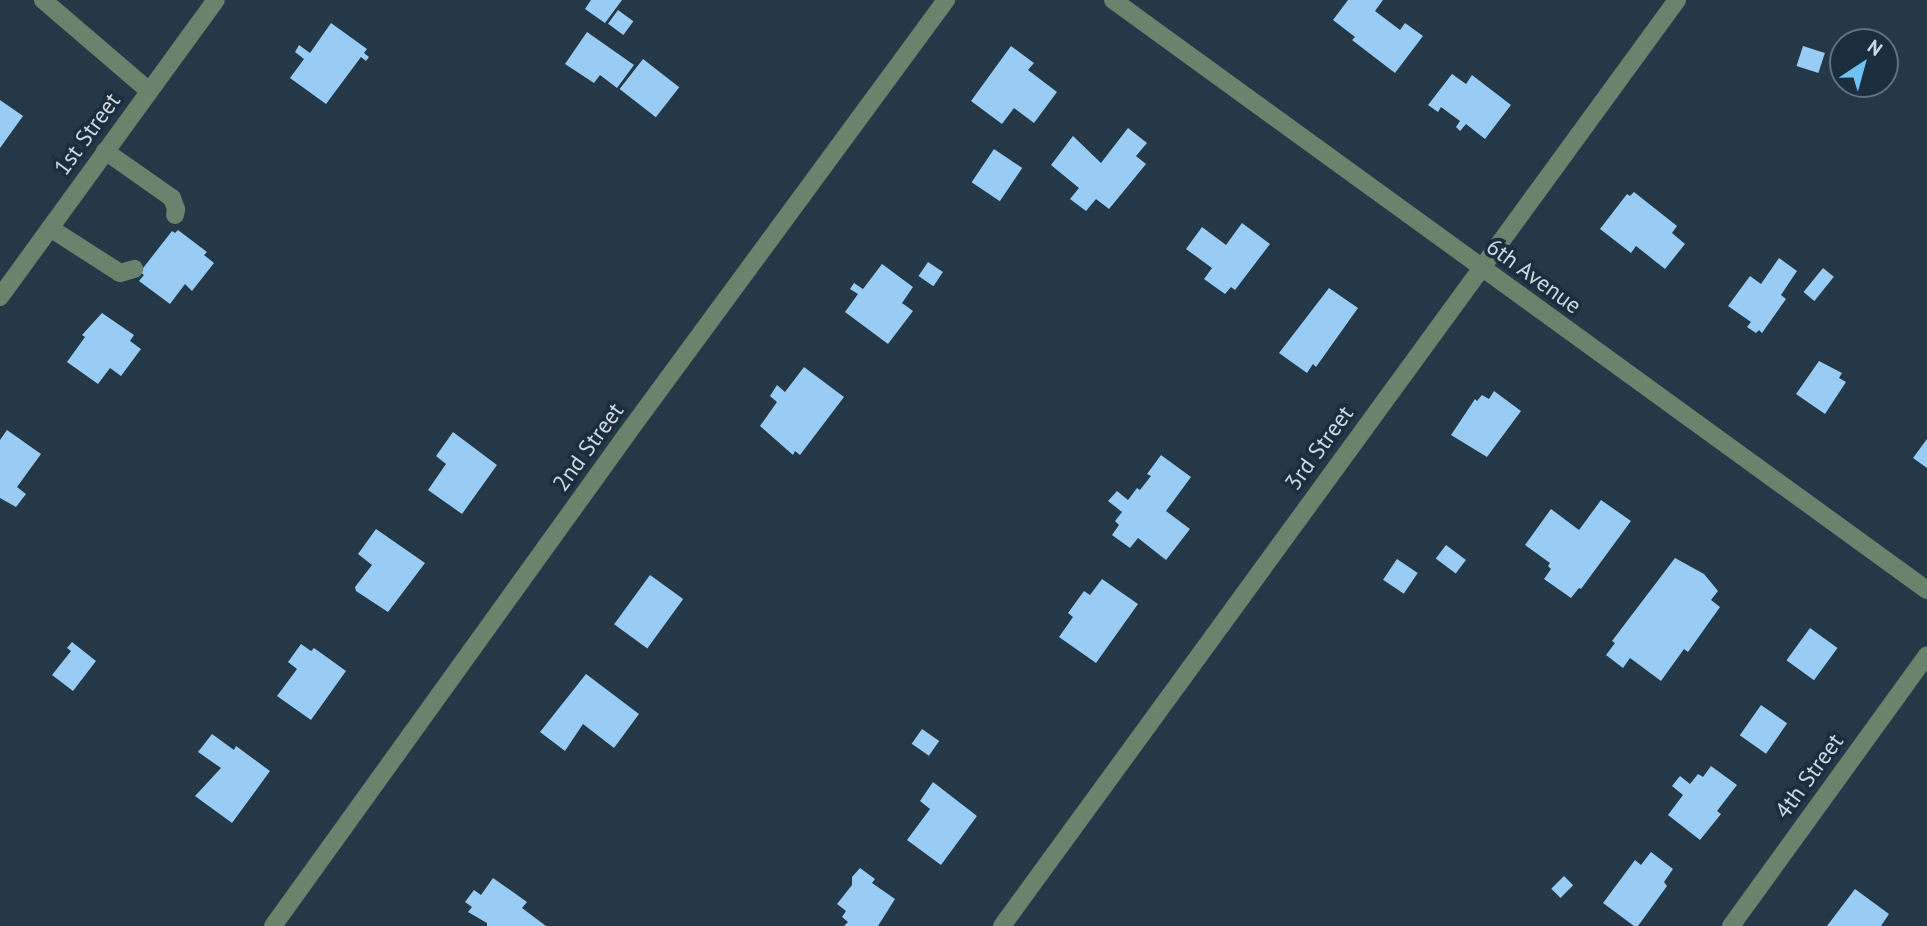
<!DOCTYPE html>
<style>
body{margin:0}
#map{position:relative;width:1927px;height:926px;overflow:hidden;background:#243847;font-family:"PT Sans",sans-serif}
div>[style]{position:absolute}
.building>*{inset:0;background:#98ccf5;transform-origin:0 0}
.minor>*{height:18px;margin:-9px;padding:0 9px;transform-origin:9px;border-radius:9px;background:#6a836c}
span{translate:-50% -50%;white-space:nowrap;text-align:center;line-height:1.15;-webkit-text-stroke:7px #1a2e3d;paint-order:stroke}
.street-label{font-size:23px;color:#ccd8e2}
.north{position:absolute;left:1829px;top:28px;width:70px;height:70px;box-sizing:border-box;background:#1a2e3d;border:2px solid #61727f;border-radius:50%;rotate:36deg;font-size:19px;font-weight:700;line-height:28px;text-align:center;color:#ccd8e2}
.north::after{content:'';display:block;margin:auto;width:24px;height:32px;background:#6fc2f4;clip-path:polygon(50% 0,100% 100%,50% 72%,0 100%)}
</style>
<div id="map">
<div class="building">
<div style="clip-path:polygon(591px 0,622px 0,605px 23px,585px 9px)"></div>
<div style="clip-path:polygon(1348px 0,1383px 0,1375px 11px,1400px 30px,1405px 23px,1423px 36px,1395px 73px,1352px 40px,1355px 37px,1333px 20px)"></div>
<div style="left:618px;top:10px;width:19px;height:17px;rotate:36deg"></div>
<div style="clip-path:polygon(331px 23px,367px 49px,364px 53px,369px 57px,366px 61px,361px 57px,326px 104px,290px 78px,304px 59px,295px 52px,299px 45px,310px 53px)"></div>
<div style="clip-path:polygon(587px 32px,634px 65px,617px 88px,600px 75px,594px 83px,565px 64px)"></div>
<div style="clip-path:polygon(1011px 46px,1034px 63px,1028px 70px,1057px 92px,1034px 123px,1014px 108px,1002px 124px,971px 101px)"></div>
<div style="left:1803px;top:46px;width:23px;height:21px;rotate:18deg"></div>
<div style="left:643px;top:59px;width:46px;height:38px;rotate:38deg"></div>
<div style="clip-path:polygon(1452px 74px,1466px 84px,1472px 75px,1511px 105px,1485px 139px,1466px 124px,1460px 131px,1456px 127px,1460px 121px,1441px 107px,1438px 112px,1428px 105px)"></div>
<div style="clip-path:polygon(0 100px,23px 116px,0 148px)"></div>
<div style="clip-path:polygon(1128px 128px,1147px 143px,1136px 156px,1146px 164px,1109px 209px,1096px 199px,1086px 211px,1070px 199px,1079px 188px,1051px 165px,1073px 136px,1101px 163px)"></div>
<div style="left:994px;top:149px;width:34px;height:40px;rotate:34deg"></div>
<div style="clip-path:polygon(1634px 192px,1677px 226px,1672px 233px,1685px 244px,1665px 269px,1636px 246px,1631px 253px,1600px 229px,1627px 194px,1630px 196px)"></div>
<div style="clip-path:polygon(1242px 223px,1270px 244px,1235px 290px,1231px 287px,1225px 294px,1204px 279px,1212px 268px,1186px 249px,1202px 227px,1226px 245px)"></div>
<div style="clip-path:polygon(178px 230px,207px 252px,204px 255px,214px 263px,192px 291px,185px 284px,170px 304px,139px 281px,144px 275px,140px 272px,172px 231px,175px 233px)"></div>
<div style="clip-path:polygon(1779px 258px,1797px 271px,1781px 295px,1786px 299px,1762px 333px,1759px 330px,1756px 333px,1747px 327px,1751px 322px,1728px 306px,1750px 276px,1761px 284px)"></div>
<div style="left:928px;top:262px;width:18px;height:17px;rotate:34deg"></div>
<div style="clip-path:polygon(882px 264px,913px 287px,902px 303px,913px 311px,888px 344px,845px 312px,858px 294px,850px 289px,854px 283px,863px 289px)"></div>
<div style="left:1823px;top:268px;width:14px;height:31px;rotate:39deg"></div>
<div style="clip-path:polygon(1329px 288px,1358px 308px,1316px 367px,1313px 364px,1307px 373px,1279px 353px)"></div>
<div style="clip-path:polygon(102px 313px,134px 335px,130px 341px,141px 349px,121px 376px,110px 368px,98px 384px,67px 362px,85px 337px,82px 335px)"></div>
<div style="clip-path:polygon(1819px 361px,1842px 373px,1839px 378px,1846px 382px,1825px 414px,1796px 394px)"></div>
<div style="clip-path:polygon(804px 367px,844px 397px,800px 455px,795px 451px,793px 455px,760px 426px,777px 402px,770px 396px,777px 385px,785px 392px)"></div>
<div style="clip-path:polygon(1494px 391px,1521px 411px,1487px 457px,1451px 435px,1475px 399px,1477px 401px,1482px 395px,1489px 399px)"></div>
<div style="clip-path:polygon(7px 430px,41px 454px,17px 487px,26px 494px,16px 507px,0 498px,0 440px)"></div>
<div style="clip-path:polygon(453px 432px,497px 465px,462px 514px,428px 490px,446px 464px,436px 456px)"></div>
<div style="clip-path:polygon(1927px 439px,1927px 468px,1913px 458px)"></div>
<div style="clip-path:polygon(1161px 455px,1191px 477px,1166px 511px,1190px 529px,1166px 560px,1138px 538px,1130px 548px,1112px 535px,1119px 525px,1115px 521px,1122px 512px,1108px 501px,1117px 491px,1128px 500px,1137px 488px,1140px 490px,1151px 476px,1147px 474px)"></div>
<div style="clip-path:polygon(1601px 500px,1631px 521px,1581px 589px,1579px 588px,1571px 598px,1544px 579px,1551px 569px,1548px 566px,1550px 563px,1525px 545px,1551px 509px,1579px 530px)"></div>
<div style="clip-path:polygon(376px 529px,425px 563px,388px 612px,356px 591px,355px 587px,372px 565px,358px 554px)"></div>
<div style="left:1446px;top:545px;width:25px;height:17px;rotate:37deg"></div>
<div style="clip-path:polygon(1675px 558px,1704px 574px,1718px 591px,1711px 600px,1720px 607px,1688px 652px,1684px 649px,1661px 681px,1630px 658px,1623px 668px,1606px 655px,1615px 643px,1612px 641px)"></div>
<div style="left:1397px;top:559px;width:25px;height:25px;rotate:34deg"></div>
<div style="left:650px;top:575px;width:41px;height:61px;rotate:36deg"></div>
<div style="clip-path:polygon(1102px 579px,1138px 604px,1096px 663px,1059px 637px,1073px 617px,1068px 613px,1084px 591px,1090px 595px)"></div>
<div style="left:1810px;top:628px;width:34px;height:40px;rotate:36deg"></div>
<div style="clip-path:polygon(72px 642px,96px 661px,73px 691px,52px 675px,71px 651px,67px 648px)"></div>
<div style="clip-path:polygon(301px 644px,311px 651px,314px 648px,346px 671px,311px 720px,277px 696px,297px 669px,288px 662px)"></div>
<div style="clip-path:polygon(586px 674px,639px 714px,614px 748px,583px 724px,565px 751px,540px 732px)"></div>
<div style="left:1761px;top:705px;width:32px;height:37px;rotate:35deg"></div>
<div style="left:922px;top:729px;width:21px;height:18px;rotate:35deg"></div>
<div style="clip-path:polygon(212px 734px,234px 750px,236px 746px,270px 771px,232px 823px,195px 796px,221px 768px,198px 752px)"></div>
<div style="clip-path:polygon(1711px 766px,1737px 785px,1717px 811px,1721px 814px,1700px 840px,1668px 815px,1683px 795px,1672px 786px,1680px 776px,1690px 784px,1698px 774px,1703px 777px)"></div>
<div style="clip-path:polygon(933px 782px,977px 816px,941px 865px,907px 840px,930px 809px,920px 801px)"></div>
<div style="clip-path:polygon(1651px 852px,1673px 869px,1664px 882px,1667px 886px,1638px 926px,1634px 926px,1603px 903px,1635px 860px,1641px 865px)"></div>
<div style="clip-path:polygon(860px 868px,875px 879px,872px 883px,895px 899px,878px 926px,844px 926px,848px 922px,842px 917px,846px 911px,837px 904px,852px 885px,852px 877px)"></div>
<div style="left:1564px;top:876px;width:13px;height:18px;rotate:45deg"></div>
<div style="clip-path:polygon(493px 878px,527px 902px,522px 908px,546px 926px,487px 926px,487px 923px,468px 912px,472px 907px,465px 902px,474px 890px,481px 895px)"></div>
<div style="clip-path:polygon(1855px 889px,1889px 914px,1881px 926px,1827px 926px)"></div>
</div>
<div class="minor">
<div style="left:43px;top:0;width:140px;rotate:40.6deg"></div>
<div style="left:1113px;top:0;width:1005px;rotate:35.94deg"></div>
<div style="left:105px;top:151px;width:82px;rotate:35deg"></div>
<div style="left:172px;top:198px;width:12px;rotate:70deg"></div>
<div style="left:176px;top:209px;width:6px;rotate:99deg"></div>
<div style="left:50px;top:228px;width:83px;rotate:32.7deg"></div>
<div style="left:120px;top:273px;width:15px;rotate:-16deg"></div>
<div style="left:0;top:297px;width:367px;rotate:-54deg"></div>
<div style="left:273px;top:926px;width:606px;rotate:-54.26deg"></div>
<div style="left:627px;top:434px;width:539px;rotate:-53.68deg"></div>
<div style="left:1002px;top:926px;width:1146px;rotate:-53.91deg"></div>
<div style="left:1731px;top:926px;width:334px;rotate:-54.1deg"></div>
</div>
<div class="street-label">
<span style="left:87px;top:134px;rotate:-54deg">1st Street</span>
<span style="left:1534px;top:276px;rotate:36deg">6th Avenue</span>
<span style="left:588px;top:447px;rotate:-54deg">2nd Street</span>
<span style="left:1319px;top:448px;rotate:-54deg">3rd Street</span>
<span style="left:1809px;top:776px;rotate:-54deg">4th Street</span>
</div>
<div class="north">N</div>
</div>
